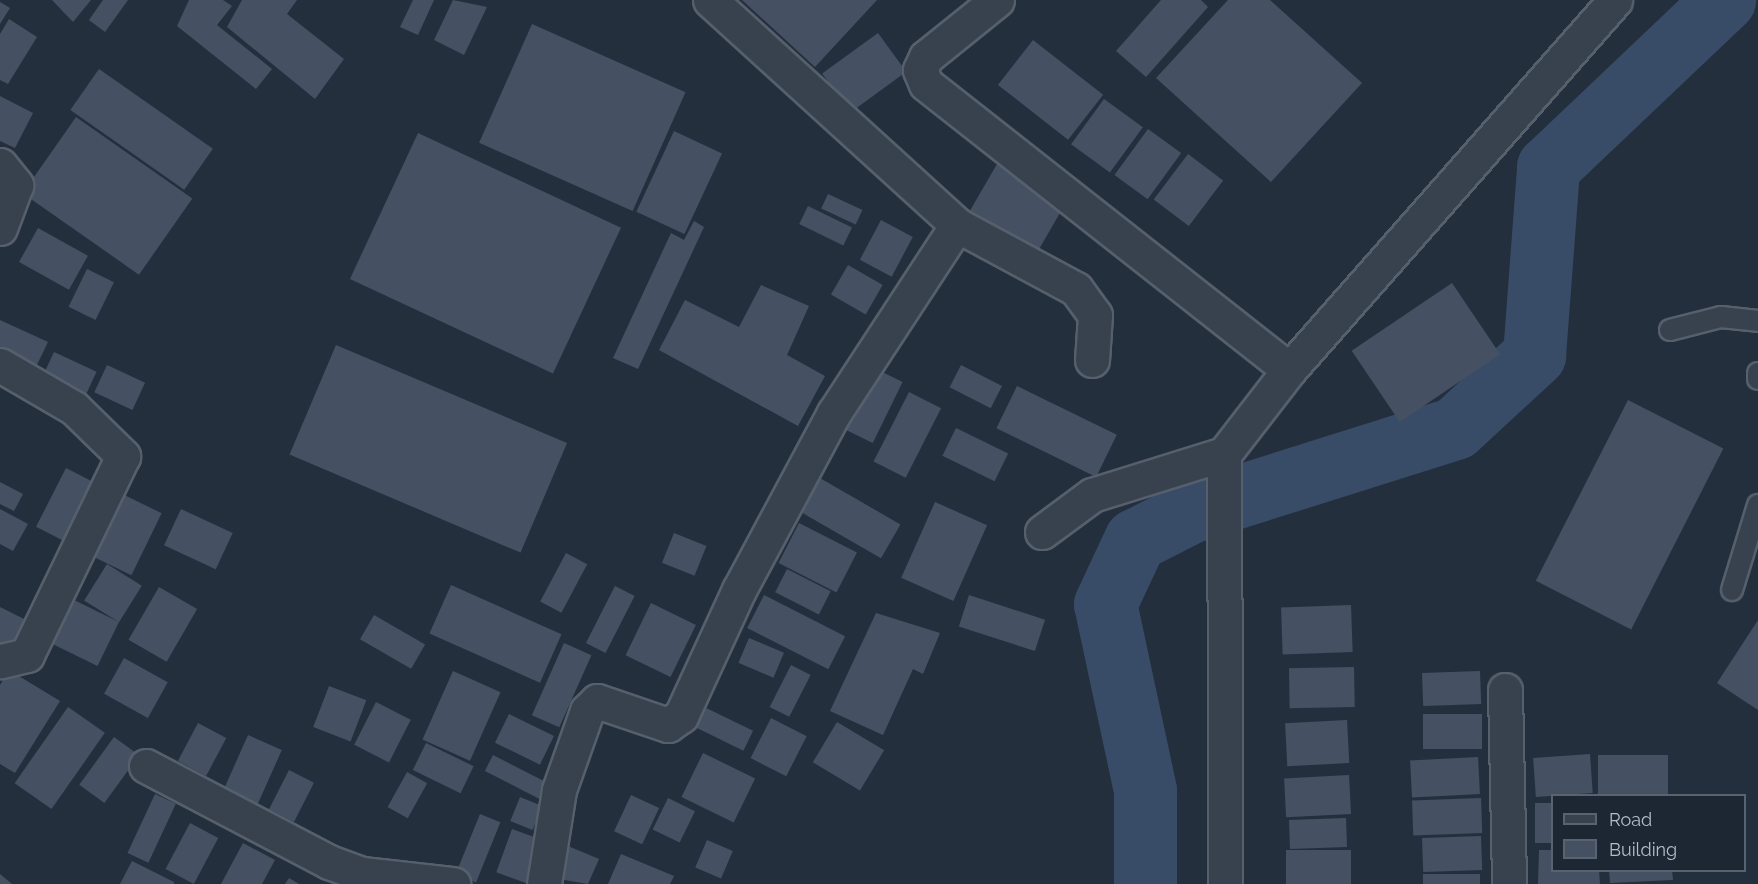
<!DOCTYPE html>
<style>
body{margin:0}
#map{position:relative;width:1758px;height:884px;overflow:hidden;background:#242f3e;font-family:Raleway,sans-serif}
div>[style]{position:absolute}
.river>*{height:63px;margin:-31.5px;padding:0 31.5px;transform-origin:31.5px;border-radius:31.5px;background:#394c67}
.building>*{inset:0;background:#455162;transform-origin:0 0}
.roads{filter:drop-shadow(2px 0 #565f6c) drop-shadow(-2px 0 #565f6c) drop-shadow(0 2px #565f6c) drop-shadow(0 -2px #565f6c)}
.lane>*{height:20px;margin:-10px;padding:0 10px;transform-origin:10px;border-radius:10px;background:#38414e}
.street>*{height:33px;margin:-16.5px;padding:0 16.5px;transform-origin:16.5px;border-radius:16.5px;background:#38414e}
span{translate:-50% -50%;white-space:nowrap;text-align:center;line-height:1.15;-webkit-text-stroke:5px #1d2633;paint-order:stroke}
.legend{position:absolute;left:1551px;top:794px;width:195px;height:78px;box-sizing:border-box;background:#1d2633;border:2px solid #59626f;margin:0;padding:8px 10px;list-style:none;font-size:18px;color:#b4bcc9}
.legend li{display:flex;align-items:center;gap:12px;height:30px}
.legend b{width:30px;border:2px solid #59626f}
</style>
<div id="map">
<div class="river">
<div style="left:1145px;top:884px;width:94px;rotate:-90deg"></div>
<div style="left:1145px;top:790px;width:190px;rotate:-102.1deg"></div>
<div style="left:1105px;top:604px;width:71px;rotate:-64.9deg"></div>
<div style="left:1135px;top:540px;width:64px;rotate:-27deg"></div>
<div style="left:1192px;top:511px;width:276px;rotate:-17.5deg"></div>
<div style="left:1455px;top:428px;width:108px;rotate:-42.7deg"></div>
<div style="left:1534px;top:355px;width:189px;rotate:-85.7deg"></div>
<div style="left:1548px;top:167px;width:243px;rotate:-43.5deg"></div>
</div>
<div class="building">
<div style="clip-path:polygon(52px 0,91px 0,73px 22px)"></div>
<div style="clip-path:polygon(103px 0,128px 0,105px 32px,89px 20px)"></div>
<div style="clip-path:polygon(189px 0,223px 0,232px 6px,217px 25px,272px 69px,256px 89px,177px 26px)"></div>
<div style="clip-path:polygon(242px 0,297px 0,287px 14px,344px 59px,315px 99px,227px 27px)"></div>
<div style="clip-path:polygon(413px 0,434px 0,418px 35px,400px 27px)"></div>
<div style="clip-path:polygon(453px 0,487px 7px,464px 55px,434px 40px)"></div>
<div style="clip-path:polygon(742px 0,877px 0,815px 67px)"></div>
<div style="clip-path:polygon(1161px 0,1201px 0,1208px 7px,1146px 77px,1116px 51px)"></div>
<div style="clip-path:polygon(1228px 0,1270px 0,1362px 83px,1271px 182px,1156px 78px)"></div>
<div style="clip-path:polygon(0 2px,10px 8px,0 24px)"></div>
<div style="clip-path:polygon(9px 19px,37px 37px,8px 84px,0 80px,0 34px)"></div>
<div style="left:532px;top:24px;width:168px;height:130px;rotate:24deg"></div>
<div style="left:878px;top:33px;width:48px;height:69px;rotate:54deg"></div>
<div style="left:1033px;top:40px;width:89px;height:57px;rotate:38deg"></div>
<div style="left:99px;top:69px;width:139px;height:50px;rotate:35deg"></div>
<div style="clip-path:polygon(0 96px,33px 113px,15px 148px,0 141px)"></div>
<div style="left:1104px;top:99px;width:48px;height:56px;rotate:36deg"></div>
<div style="left:76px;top:117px;width:142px;height:93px;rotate:35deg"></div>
<div style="left:1148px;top:129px;width:41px;height:57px;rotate:36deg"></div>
<div style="left:674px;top:131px;width:53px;height:89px;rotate:25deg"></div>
<div style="left:418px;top:133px;width:224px;height:161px;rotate:25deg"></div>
<div style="left:1188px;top:154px;width:44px;height:57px;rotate:37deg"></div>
<div style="left:997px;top:164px;width:79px;height:61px;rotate:30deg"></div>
<div style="left:828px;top:194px;width:38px;height:16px;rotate:25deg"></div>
<div style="left:808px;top:206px;width:49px;height:20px;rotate:26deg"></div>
<div style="left:881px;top:220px;width:36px;height:45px;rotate:28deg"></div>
<div style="clip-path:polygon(694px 221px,704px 227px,638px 369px,613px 358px,671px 233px,684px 240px)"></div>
<div style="left:38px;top:228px;width:57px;height:39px;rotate:29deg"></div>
<div style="left:848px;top:265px;width:40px;height:34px;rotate:30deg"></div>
<div style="left:87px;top:269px;width:30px;height:42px;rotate:26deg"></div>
<div style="left:1452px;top:283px;width:86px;height:121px;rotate:56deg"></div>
<div style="clip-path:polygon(761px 285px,809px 306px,787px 355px,825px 376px,798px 426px,659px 350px,685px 300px,739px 327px)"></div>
<div style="clip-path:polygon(0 320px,48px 342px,35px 369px,0 353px)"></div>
<div style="left:336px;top:345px;width:251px;height:119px;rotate:23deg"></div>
<div style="left:54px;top:352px;width:47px;height:32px;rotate:25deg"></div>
<div style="left:107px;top:365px;width:42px;height:30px;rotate:25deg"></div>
<div style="left:961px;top:365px;width:46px;height:25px;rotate:27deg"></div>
<div style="left:872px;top:367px;width:34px;height:68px;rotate:26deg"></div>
<div style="left:1017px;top:386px;width:111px;height:47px;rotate:26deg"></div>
<div style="left:909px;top:392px;width:36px;height:78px;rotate:27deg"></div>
<div style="left:1628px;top:400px;width:107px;height:203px;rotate:27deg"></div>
<div style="left:956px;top:428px;width:58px;height:31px;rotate:26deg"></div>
<div style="left:66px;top:468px;width:40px;height:66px;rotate:27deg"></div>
<div style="left:813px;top:474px;width:101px;height:39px;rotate:30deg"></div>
<div style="clip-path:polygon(0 482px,23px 494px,14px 511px,0 504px)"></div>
<div style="left:114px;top:490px;width:53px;height:69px;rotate:26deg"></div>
<div style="left:935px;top:502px;width:57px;height:83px;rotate:24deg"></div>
<div style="clip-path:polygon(0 509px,28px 524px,13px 551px,0 544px)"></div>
<div style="left:181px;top:509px;width:57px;height:40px;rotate:25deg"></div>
<div style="left:799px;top:523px;width:65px;height:45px;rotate:27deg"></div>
<div style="left:674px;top:533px;width:35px;height:32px;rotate:22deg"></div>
<div style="left:566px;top:553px;width:24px;height:55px;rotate:28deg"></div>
<div style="left:107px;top:564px;width:41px;height:43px;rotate:32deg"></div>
<div style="left:787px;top:569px;width:49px;height:26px;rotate:27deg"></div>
<div style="left:451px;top:585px;width:121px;height:53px;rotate:24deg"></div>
<div style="left:615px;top:586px;width:22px;height:64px;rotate:27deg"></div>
<div style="left:159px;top:587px;width:44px;height:61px;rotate:30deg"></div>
<div style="left:764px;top:595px;width:91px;height:37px;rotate:27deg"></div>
<div style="left:969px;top:595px;width:80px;height:33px;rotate:18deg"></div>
<div style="left:74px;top:600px;width:50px;height:49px;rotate:26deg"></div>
<div style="left:651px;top:603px;width:50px;height:58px;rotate:26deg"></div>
<div style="left:1351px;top:605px;width:47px;height:70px;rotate:88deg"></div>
<div style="clip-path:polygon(0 607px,36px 625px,20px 656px,0 646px)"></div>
<div style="clip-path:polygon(876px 613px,940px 633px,923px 674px,913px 669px,883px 735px,830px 711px)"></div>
<div style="left:374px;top:615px;width:59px;height:28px;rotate:30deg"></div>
<div style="clip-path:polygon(1758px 620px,1758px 710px,1717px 683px)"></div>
<div style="left:749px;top:638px;width:38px;height:27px;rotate:23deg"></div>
<div style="left:564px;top:643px;width:30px;height:79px;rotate:24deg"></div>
<div style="left:124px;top:658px;width:50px;height:41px;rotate:29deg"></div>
<div style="left:791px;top:665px;width:22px;height:47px;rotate:27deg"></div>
<div style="left:1354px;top:667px;width:40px;height:65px;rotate:89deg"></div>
<div style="clip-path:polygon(9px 670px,60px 701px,15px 773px,0 764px,0 685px)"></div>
<div style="left:453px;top:671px;width:52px;height:75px;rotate:24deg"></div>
<div style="left:1480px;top:671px;width:33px;height:58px;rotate:88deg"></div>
<div style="left:329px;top:686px;width:40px;height:44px;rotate:21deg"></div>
<div style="left:376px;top:702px;width:39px;height:48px;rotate:27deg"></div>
<div style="left:700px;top:705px;width:59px;height:22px;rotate:26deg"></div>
<div style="left:68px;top:707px;width:45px;height:93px;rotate:35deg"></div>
<div style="left:509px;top:714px;width:50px;height:32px;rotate:26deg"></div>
<div style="left:1423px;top:714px;width:59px;height:35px"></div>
<div style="left:771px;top:718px;width:40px;height:45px;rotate:27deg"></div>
<div style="left:1347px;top:720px;width:43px;height:62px;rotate:87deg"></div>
<div style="left:837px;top:722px;width:55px;height:47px;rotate:31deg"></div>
<div style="left:198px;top:723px;width:32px;height:43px;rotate:28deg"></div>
<div style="left:248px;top:735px;width:37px;height:66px;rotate:24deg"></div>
<div style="left:114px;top:737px;width:31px;height:59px;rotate:36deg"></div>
<div style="left:426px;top:743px;width:53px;height:30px;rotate:26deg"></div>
<div style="left:703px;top:753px;width:58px;height:49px;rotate:26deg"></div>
<div style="left:1590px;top:754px;width:39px;height:57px;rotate:86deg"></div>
<div style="left:493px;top:755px;width:62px;height:18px;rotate:27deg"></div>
<div style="left:1598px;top:755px;width:70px;height:40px"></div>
<div style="left:1478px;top:757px;width:37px;height:68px;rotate:87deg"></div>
<div style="left:289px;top:770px;width:28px;height:44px;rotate:27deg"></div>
<div style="left:407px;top:772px;width:23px;height:40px;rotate:29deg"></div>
<div style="left:1349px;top:775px;width:39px;height:65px;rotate:87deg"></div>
<div style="left:155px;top:794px;width:23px;height:65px;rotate:25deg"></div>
<div style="left:631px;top:795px;width:31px;height:40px;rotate:25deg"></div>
<div style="left:520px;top:797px;width:24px;height:26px;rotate:22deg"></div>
<div style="left:668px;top:798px;width:30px;height:35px;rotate:26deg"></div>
<div style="left:1481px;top:798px;width:35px;height:69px;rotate:88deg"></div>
<div style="left:1535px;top:803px;width:17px;height:40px"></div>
<div style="left:480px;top:814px;width:22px;height:65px;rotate:22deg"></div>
<div style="left:1346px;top:818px;width:29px;height:57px;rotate:88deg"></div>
<div style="left:190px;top:823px;width:32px;height:52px;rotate:28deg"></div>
<div style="left:512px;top:829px;width:38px;height:46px;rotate:20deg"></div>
<div style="left:1481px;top:836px;width:34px;height:59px;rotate:88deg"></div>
<div style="left:707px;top:840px;width:28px;height:30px;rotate:23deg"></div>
<div style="clip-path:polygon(243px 843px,275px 860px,262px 884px,221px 884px)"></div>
<div style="clip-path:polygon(568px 846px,599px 859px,588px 884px,553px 878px)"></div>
<div style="left:1351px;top:850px;width:34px;height:65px;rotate:90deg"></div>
<div style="clip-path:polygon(1539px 850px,1552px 850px,1552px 870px,1599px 870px,1600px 884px,1538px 884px)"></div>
<div style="clip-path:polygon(621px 854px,674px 876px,670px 884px,608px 884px)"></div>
<div style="clip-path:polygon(132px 861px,174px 882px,174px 884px,120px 884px)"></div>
<div style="clip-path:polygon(1609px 870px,1672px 870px,1673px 880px,1610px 883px)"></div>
<div style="clip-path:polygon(0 874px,12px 884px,0 884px)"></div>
<div style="left:1480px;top:874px;width:10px;height:57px;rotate:90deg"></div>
<div style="clip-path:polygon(289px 878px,299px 884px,285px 884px)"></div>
</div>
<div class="roads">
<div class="lane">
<div style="left:1670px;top:330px;width:53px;rotate:-14.3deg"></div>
<div style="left:1721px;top:317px;width:37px;rotate:6deg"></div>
<div style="left:1758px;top:373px;width:6px;rotate:90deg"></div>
<div style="left:1732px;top:590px;width:89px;rotate:-73deg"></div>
</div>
<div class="street">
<div style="left:710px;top:0;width:334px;rotate:42.3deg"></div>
<div style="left:957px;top:225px;width:135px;rotate:28.3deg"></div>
<div style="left:1076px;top:289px;width:32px;rotate:54deg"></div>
<div style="left:1095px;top:315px;width:45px;rotate:93.8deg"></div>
<div style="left:997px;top:0;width:91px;rotate:141.2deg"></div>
<div style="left:926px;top:57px;width:14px;rotate:115deg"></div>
<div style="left:920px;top:70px;width:15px;rotate:67deg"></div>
<div style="left:926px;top:84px;width:462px;rotate:38.2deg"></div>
<div style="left:0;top:165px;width:26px;rotate:51deg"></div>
<div style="left:16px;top:185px;width:46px;rotate:110.4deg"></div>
<div style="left:0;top:365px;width:86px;rotate:30.2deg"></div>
<div style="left:74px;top:408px;width:69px;rotate:44.4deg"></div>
<div style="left:123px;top:456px;width:221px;rotate:115.8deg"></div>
<div style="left:27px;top:655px;width:28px;rotate:167deg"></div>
<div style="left:1042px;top:532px;width:62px;rotate:-36.5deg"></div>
<div style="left:1092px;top:495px;width:138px;rotate:-17.3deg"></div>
<div style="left:1505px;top:690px;width:194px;rotate:88.8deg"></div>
<div style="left:146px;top:766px;width:207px;rotate:27.7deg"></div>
<div style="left:329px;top:862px;width:35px;rotate:20deg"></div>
<div style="left:362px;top:874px;width:92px;rotate:6.3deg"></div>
<div style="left:544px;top:884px;width:95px;rotate:-80.9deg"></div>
<div style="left:559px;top:790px;width:84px;rotate:-70.5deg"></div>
<div style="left:587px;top:711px;width:14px;rotate:-45deg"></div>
<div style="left:597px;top:701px;width:75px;rotate:18.7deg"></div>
<div style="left:668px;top:725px;width:16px;rotate:-35deg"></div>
<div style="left:681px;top:716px;width:139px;rotate:-65.3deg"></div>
<div style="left:739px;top:590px;width:201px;rotate:-61.8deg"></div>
<div style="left:834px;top:413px;width:225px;rotate:-56.8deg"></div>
<div style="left:1225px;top:884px;width:430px;rotate:-90.1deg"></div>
<div style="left:1224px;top:454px;width:106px;rotate:-52.3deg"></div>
<div style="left:1289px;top:370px;width:493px;rotate:-48.6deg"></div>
</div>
</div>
<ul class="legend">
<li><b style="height:8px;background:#38414e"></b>Road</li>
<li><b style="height:16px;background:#455162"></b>Building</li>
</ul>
</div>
